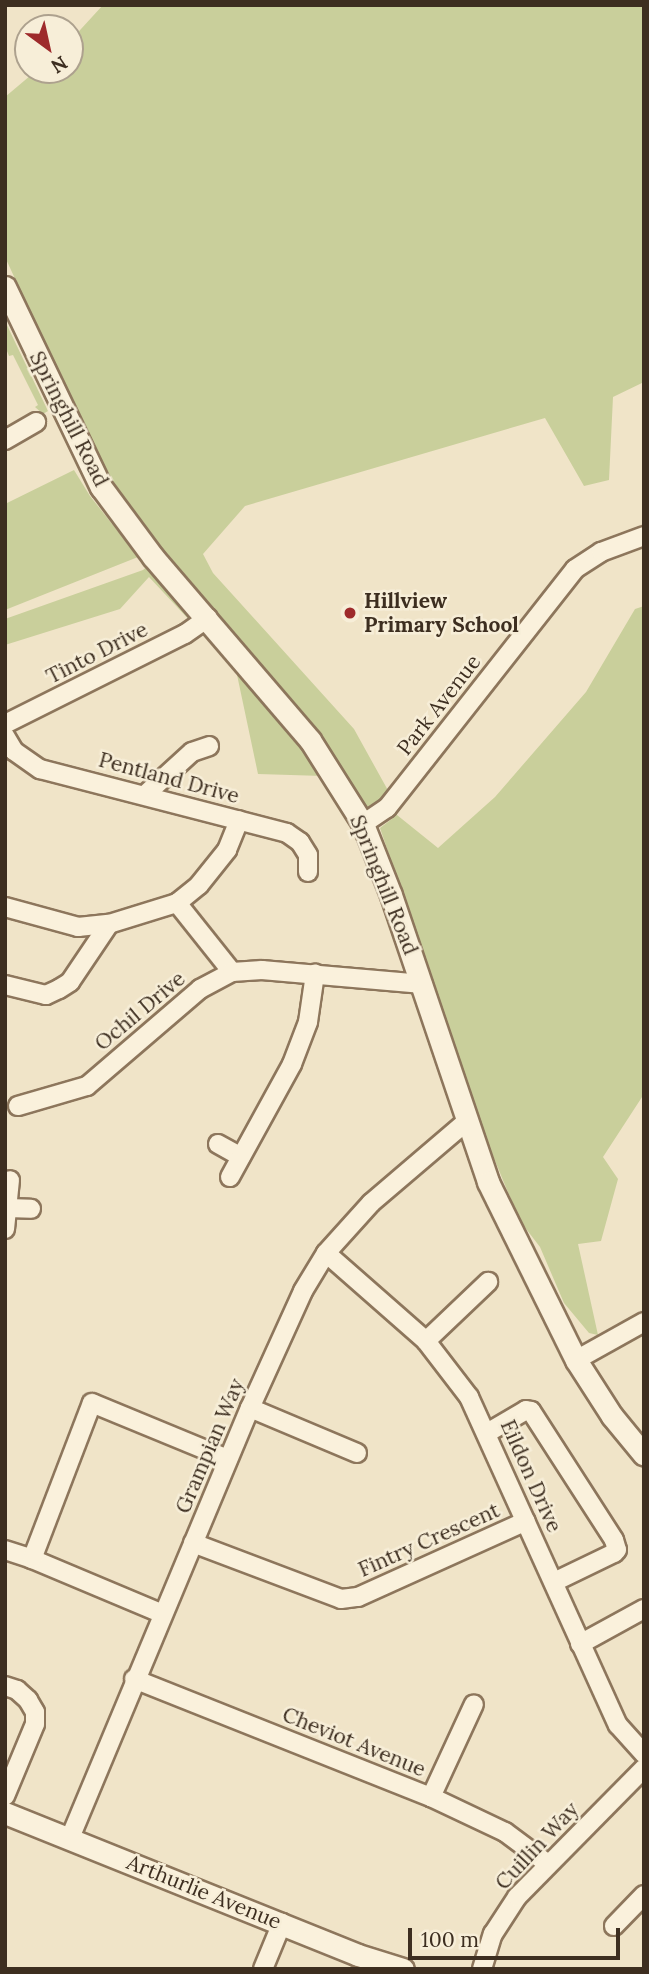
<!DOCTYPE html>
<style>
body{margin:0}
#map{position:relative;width:649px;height:1974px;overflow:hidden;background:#f0e4c8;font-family:Lora,serif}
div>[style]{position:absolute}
.green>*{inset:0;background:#c9cf9b}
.roads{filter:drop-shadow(2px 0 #8d765c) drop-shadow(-2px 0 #8d765c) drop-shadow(0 2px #8d765c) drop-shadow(0 -2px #8d765c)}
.minor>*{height:18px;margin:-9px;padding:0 9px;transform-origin:9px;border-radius:9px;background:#faf1dc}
.tertiary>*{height:21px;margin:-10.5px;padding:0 10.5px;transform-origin:10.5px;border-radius:10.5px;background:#faf1dc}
.dots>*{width:19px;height:19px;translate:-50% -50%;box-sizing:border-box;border:4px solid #f7eed8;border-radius:50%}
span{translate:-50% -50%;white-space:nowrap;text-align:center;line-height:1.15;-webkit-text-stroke:5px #f7eed8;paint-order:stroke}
.street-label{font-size:21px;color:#3d2e20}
.poi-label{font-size:21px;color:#3d2e20;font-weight:700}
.left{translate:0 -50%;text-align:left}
.frame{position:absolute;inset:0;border:7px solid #3d2e20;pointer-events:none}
.north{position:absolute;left:14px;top:14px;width:70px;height:70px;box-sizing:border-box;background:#f7eed8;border:2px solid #ada18e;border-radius:50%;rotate:147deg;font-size:19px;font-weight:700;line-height:28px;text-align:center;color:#3d2e20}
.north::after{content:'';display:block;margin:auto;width:24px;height:32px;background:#9e2a2b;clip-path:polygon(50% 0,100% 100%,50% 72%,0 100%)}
.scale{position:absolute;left:408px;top:1928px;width:212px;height:32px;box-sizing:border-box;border:4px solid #3d2e20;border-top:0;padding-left:9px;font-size:21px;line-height:24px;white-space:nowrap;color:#3d2e20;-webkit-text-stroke:5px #f7eed8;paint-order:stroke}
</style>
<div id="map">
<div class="green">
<div style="clip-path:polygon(103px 5px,644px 5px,644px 382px,613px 397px,609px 480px,584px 486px,545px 418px,245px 506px,203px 554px,213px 573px,354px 729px,390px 794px,350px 817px,323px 776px,258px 774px,236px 670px,149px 577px,120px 609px,5px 645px,5px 619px,143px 570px,162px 554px,104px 472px,5px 257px,5px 97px,37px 70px,70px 70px,70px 41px)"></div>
<div style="clip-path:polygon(5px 321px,48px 411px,43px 414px,35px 407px,38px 405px,13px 355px,9px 356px,5px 346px)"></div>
<div style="clip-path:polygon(74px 470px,90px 496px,138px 557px,5px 610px,5px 504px)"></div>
<div style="clip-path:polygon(644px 606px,644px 1094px,603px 1157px,618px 1179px,601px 1241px,578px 1244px,598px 1335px,589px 1333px,564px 1303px,540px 1247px,520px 1221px,481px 1127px,380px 828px,397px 815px,438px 848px,495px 797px,586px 692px,635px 609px)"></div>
</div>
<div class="roads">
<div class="minor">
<div style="left:5px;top:440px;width:36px;rotate:-30deg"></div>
<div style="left:5px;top:724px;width:201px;rotate:-26.6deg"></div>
<div style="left:185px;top:634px;width:28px;rotate:-35deg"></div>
<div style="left:5px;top:736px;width:17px;rotate:59deg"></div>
<div style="left:14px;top:751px;width:32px;rotate:35deg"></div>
<div style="left:40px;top:769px;width:255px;rotate:14.5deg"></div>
<div style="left:287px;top:833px;width:16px;rotate:35deg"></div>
<div style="left:300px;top:842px;width:15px;rotate:58deg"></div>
<div style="left:308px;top:855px;width:17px;rotate:90deg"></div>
<div style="left:146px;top:794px;width:62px;rotate:-42.4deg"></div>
<div style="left:192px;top:752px;width:18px;rotate:-19deg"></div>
<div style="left:363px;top:824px;width:29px;rotate:-34deg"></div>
<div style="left:387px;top:808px;width:304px;rotate:-51.8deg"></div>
<div style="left:575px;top:569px;width:31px;rotate:-33deg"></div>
<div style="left:601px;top:552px;width:46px;rotate:-20.4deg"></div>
<div style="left:177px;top:903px;width:88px;rotate:51.4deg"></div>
<div style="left:5px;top:907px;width:76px;rotate:15.3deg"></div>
<div style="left:78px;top:927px;width:31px;rotate:-6deg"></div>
<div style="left:109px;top:924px;width:71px;rotate:-17.2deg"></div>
<div style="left:177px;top:903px;width:28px;rotate:-39deg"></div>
<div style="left:199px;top:885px;width:45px;rotate:-51.3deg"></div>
<div style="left:227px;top:850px;width:32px;rotate:-68deg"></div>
<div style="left:5px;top:985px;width:42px;rotate:13.7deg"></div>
<div style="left:46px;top:995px;width:14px;rotate:-25deg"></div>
<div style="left:59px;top:989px;width:13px;rotate:-32deg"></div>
<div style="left:70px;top:982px;width:70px;rotate:-56.1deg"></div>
<div style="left:18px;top:1106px;width:72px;rotate:-16.2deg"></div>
<div style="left:87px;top:1086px;width:149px;rotate:-40.6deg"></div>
<div style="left:200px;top:989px;width:36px;rotate:-28deg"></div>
<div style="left:232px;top:972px;width:30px;rotate:-4deg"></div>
<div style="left:262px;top:970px;width:161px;rotate:5deg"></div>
<div style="left:218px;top:1144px;width:26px;rotate:29deg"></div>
<div style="left:230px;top:1177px;width:129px;rotate:-61.2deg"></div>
<div style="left:292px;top:1064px;width:45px;rotate:-69.1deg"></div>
<div style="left:308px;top:1022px;width:49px;rotate:-81.7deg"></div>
<div style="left:8px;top:1208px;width:23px;rotate:2deg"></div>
<div style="left:5px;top:1229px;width:49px;rotate:-84.2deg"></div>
<div style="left:326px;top:1253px;width:133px;rotate:41.3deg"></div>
<div style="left:426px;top:1341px;width:71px;rotate:52.5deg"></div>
<div style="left:469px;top:1397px;width:360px;rotate:65.6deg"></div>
<div style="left:618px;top:1725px;width:39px;rotate:48deg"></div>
<div style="left:426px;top:1341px;width:86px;rotate:-43.6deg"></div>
<div style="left:576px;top:1360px;width:78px;rotate:-29.2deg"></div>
<div style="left:250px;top:1408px;width:116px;rotate:22.8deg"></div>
<div style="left:487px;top:1433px;width:45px;rotate:-30.5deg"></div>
<div style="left:526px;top:1410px;width:5px;rotate:11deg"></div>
<div style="left:531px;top:1411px;width:153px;rotate:57.2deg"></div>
<div style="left:614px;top:1540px;width:10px;rotate:73deg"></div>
<div style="left:617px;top:1550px;width:4px;rotate:135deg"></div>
<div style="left:614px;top:1553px;width:67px;rotate:154.2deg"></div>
<div style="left:193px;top:1543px;width:158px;rotate:20.7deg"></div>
<div style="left:341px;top:1599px;width:17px;rotate:-7deg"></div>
<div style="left:358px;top:1597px;width:184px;rotate:-24.3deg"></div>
<div style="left:5px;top:1550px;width:28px;rotate:18deg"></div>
<div style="left:163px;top:1614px;width:142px;rotate:-157.2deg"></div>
<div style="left:32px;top:1559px;width:167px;rotate:-69deg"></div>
<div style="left:92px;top:1403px;width:147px;rotate:22.4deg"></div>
<div style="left:580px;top:1644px;width:73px;rotate:-28.7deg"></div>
<div style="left:134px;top:1679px;width:320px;rotate:21.7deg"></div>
<div style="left:431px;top:1797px;width:82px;rotate:25.3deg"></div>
<div style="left:505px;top:1832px;width:54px;rotate:36.7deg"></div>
<div style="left:5px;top:1686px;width:13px;rotate:18deg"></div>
<div style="left:17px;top:1690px;width:15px;rotate:42deg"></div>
<div style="left:28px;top:1700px;width:14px;rotate:60deg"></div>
<div style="left:35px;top:1712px;width:12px;rotate:90deg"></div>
<div style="left:35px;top:1724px;width:78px;rotate:112.6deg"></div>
<div style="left:431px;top:1797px;width:102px;rotate:-65.2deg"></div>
<div style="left:70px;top:1838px;width:466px;rotate:-67.3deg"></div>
<div style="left:250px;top:1408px;width:128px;rotate:-65.6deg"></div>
<div style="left:303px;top:1291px;width:44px;rotate:-58.8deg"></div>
<div style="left:326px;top:1253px;width:67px;rotate:-48deg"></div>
<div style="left:371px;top:1203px;width:125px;rotate:-40.5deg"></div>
<div style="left:614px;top:1926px;width:43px;rotate:-45.9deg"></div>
<div style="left:263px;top:1969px;width:50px;rotate:-67.6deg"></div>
<div style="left:482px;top:1969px;width:37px;rotate:-73deg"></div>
<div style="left:493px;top:1934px;width:44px;rotate:-57deg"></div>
<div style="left:517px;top:1897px;width:181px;rotate:-45.4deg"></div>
</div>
<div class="tertiary">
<div style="left:5px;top:287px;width:222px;rotate:64.4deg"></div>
<div style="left:101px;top:487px;width:87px;rotate:53.4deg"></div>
<div style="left:153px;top:557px;width:241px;rotate:49.4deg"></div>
<div style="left:310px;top:740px;width:99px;rotate:57.8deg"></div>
<div style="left:363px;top:824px;width:76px;rotate:68.5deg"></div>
<div style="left:391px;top:895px;width:303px;rotate:71.3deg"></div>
<div style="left:488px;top:1182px;width:199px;rotate:63.7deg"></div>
<div style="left:576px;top:1360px;width:67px;rotate:57.3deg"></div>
<div style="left:612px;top:1416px;width:50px;rotate:50.6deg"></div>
<div style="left:5px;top:1813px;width:380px;rotate:21.9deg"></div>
<div style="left:358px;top:1955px;width:47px;rotate:17.3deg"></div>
</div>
</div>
<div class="dots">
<div style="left:350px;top:613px;background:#9e2a2b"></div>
</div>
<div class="street-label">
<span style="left:69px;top:419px;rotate:63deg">Springhill Road</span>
<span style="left:97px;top:653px;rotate:-27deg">Tinto Drive</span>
<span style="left:439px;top:705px;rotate:-52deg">Park Avenue</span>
<span style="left:169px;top:778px;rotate:15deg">Pentland Drive</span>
<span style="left:384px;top:885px;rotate:68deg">Springhill Road</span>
<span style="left:140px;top:1011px;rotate:-40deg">Ochil Drive</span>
<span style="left:210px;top:1446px;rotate:-67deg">Grampian Way</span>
<span style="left:531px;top:1476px;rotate:66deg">Eildon Drive</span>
<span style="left:429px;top:1540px;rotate:-24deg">Fintry Crescent</span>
<span style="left:354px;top:1742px;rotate:22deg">Cheviot Avenue</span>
<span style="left:537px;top:1846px;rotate:-47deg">Cuillin Way</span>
<span style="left:204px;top:1892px;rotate:22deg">Arthurlie Avenue</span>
</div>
<div class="poi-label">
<span class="left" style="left:364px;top:613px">Hillview<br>Primary School</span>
</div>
<div class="frame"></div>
<div class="north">N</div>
<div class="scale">100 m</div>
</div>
